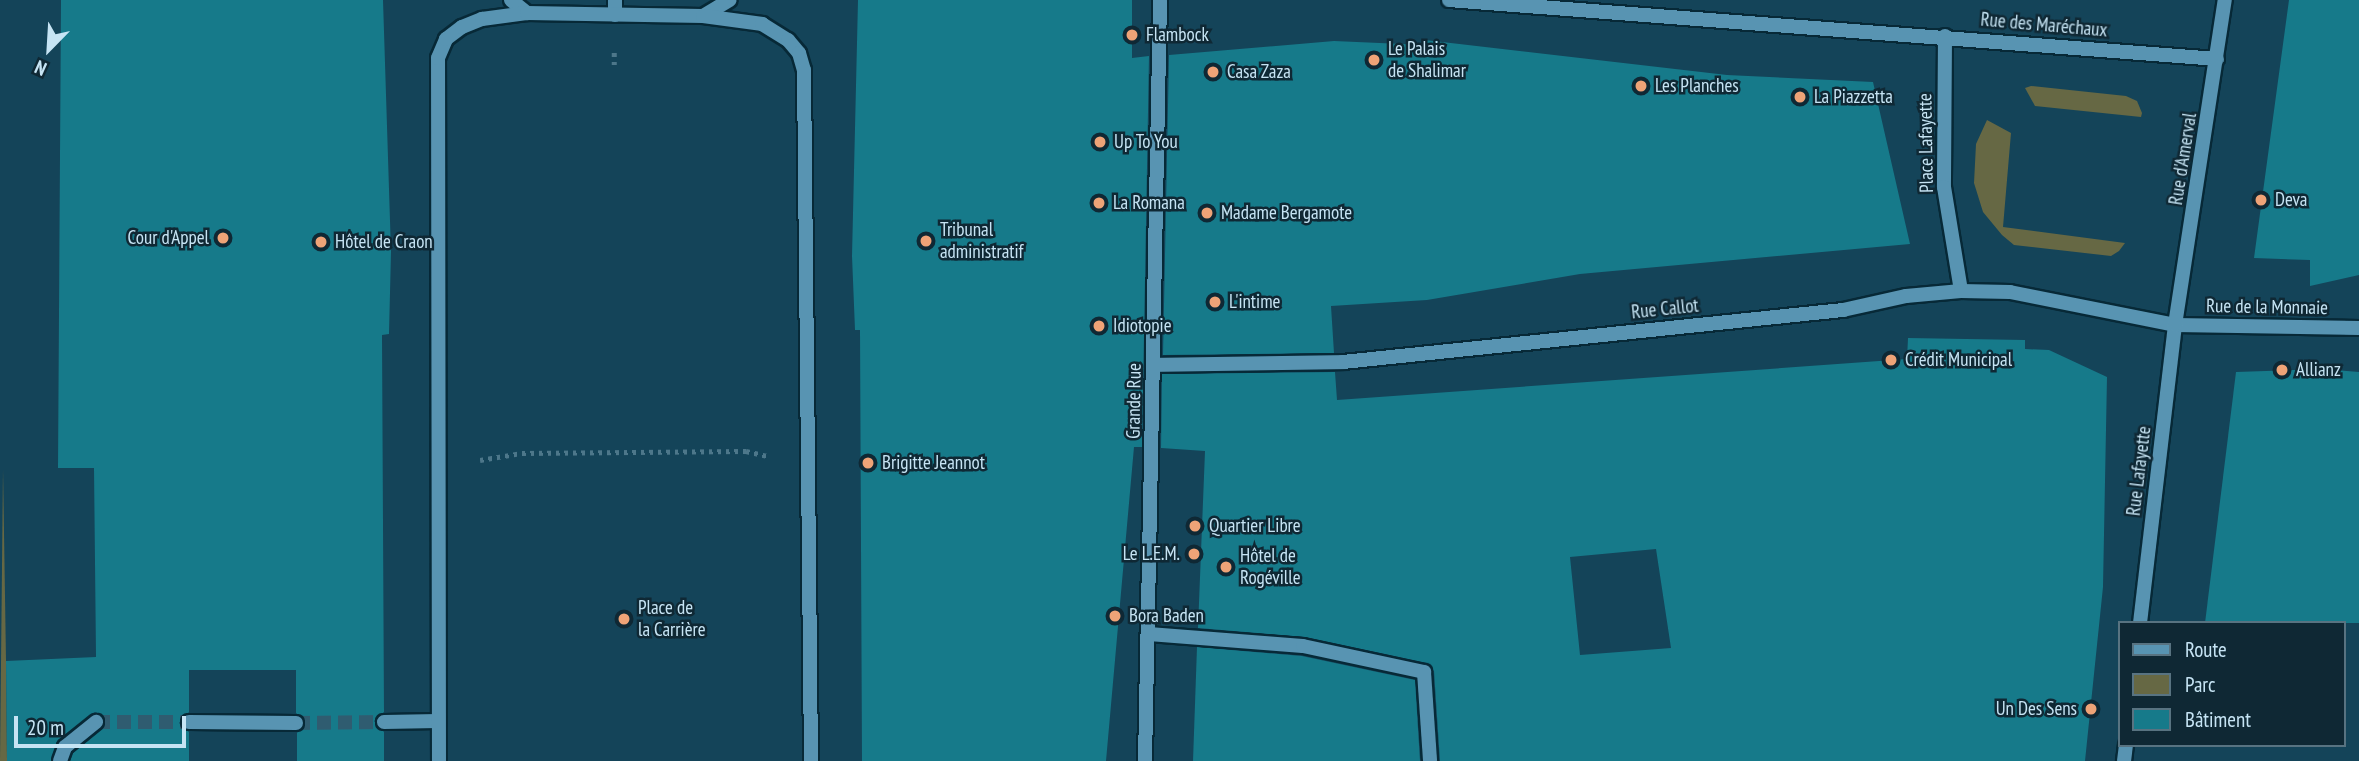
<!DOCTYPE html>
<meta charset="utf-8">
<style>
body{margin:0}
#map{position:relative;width:2359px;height:761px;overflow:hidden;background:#144459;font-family:"PT Sans Narrow",sans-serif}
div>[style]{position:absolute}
.green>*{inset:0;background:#666844}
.building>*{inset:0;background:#167a8a}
.minor-tunnel>*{height:14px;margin-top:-7px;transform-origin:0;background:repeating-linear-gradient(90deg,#2f5c70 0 14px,transparent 0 21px)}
.path>*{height:4.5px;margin-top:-2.25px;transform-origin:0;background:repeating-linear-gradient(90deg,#4d778a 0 3.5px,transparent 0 8.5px)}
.roads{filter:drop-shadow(2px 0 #072937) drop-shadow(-2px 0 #072937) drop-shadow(0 2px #072937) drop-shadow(0 -2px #072937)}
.pedestrian>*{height:14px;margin:-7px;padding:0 7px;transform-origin:7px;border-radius:7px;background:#5894b2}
.minor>*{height:14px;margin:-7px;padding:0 7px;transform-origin:7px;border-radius:7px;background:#5894b2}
.dots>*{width:19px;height:19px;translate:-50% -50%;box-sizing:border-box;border:4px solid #0f2834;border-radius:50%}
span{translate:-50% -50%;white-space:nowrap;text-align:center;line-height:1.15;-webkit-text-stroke:5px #0f2834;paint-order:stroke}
.street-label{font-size:19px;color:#c6e4f4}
.poi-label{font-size:19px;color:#c6e4f4}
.left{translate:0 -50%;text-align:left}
.right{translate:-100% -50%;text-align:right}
.legend{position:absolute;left:2118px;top:621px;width:228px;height:126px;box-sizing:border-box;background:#0f2834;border:2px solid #587381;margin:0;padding:9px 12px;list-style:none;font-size:21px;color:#c6e4f4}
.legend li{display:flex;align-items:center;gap:14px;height:35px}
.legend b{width:35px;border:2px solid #587381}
.north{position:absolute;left:14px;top:14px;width:70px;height:70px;-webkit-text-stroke:5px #0f2834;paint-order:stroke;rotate:204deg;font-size:19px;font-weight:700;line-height:28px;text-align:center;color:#c6e4f4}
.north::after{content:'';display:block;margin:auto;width:24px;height:32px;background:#c6e4f4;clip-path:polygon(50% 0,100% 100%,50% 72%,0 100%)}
.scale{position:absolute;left:14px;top:716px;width:172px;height:32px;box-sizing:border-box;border:4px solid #c6e4f4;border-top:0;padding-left:9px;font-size:21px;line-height:24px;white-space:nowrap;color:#c6e4f4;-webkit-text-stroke:5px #0f2834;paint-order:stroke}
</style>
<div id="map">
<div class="green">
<div style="clip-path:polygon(2031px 86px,2126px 96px,2137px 101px,2142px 113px,2141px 117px,2035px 106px,2025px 88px)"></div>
<div style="clip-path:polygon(1987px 120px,2011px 133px,2003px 227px,2125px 243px,2119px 251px,2111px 256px,2014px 245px,2002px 235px,1983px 212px,1974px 183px,1976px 144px)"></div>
<div style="clip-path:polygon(3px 469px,6px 661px,7px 761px,0 761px)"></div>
</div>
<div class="building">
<div style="clip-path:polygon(61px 0,383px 0,391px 252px,389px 334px,382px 335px,384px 712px,374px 721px,384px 732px,384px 761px,297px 761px,297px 733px,306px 722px,296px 713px,296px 670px,189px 670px,189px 712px,179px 723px,189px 732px,189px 761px,70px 761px,73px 753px,105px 726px,104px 717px,95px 712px,58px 740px,51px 761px,7px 761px,6px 661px,96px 657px,94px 468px,58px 468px)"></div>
<div style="clip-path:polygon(858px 0,1132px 0,1132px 58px,1149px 56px,1142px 447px,1134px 447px,1106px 761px,862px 761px,860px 330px,855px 330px,852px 256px)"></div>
<div style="clip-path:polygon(2289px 0,2359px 0,2359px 275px,2310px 286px,2310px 260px,2254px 258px)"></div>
<div style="clip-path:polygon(1425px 40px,1727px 75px,1873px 82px,1910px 244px,1580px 274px,1427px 300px,1331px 306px,1334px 353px,1163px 355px,1169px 55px,1334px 41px,1425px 45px)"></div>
<div style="clip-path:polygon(evenodd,1908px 338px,2025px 340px,2025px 349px,2049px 350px,2107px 377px,2103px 587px,2085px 761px,1440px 761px,1434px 671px,1427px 663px,1305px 637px,1198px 628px,1205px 451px,1161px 448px,1162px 374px,1335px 372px,1337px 400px,1907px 359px,1908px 338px,1656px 549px,1671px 648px,1580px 655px,1570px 557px,1656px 549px)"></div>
<div style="clip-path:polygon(2323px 369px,2359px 372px,2359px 623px,2205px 623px,2236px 372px)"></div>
<div style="clip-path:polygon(1197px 647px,1302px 656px,1415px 680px,1420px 761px,1193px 761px)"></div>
</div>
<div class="minor-tunnel">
<div style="left:96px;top:722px;width:93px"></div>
<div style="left:296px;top:723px;width:88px;rotate:-0.7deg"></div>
</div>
<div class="path">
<div style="left:614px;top:65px;width:14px;rotate:-90deg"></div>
<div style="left:480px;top:460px;width:43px;rotate:-9.5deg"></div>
<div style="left:522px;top:453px;width:224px;rotate:-0.5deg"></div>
<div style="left:746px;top:451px;width:22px;rotate:13deg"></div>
</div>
<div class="roads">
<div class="pedestrian">
<div style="left:1449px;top:0;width:770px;rotate:4.39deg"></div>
<div style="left:615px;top:15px;width:15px;rotate:-90deg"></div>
<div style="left:1945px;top:36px;width:151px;rotate:90.4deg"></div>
<div style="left:1944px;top:187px;width:105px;rotate:80.7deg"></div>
<div style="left:1154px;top:365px;width:189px;rotate:-0.9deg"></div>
<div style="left:1343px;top:362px;width:503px;rotate:-5.94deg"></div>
<div style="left:1843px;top:310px;width:65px;rotate:-12.5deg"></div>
<div style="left:1906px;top:296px;width:55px;rotate:-5.2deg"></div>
<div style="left:1961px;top:291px;width:49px;rotate:1.2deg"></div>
<div style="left:2010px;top:292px;width:168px;rotate:11.3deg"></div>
<div style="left:1149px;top:634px;width:154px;rotate:4.5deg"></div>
<div style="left:1303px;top:646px;width:124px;rotate:12.1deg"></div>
<div style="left:1424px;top:672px;width:89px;rotate:86.1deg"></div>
<div style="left:1145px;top:761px;width:761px;rotate:-88.87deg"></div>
</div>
<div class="minor">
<div style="left:511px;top:0;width:21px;rotate:39deg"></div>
<div style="left:703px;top:16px;width:31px;rotate:-31deg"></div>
<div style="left:2175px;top:325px;width:184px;rotate:0.9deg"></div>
<div style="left:2140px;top:623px;width:300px;rotate:-83.3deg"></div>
<div style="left:2175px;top:325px;width:329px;rotate:-81.3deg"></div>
<div style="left:189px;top:722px;width:107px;rotate:0.5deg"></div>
<div style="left:384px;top:722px;width:54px;rotate:-1.1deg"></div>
<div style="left:60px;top:761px;width:15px;rotate:-70deg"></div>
<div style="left:65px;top:747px;width:40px;rotate:-39deg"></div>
<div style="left:439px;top:761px;width:703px;rotate:-90.08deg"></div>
<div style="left:438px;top:58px;width:21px;rotate:-67deg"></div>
<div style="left:446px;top:39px;width:20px;rotate:-37deg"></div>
<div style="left:462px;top:27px;width:22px;rotate:-22deg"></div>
<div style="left:482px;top:19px;width:45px;rotate:-7.6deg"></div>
<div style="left:527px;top:13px;width:176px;rotate:1deg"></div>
<div style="left:703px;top:16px;width:60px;rotate:7.7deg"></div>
<div style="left:762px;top:24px;width:31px;rotate:32deg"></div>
<div style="left:788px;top:40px;width:17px;rotate:50deg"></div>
<div style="left:799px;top:53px;width:18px;rotate:74deg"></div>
<div style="left:804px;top:70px;width:691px;rotate:89.42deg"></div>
<div style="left:2124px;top:761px;width:16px;rotate:-83deg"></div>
</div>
</div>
<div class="dots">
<div style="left:1132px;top:35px;background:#efa377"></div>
<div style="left:1374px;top:60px;background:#efa377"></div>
<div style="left:1213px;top:72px;background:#efa377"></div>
<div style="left:1641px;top:86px;background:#efa377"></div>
<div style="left:1800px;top:97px;background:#efa377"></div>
<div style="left:1100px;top:142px;background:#efa377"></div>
<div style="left:2261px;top:200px;background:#efa377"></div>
<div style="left:1099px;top:203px;background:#efa377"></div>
<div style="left:1207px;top:213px;background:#efa377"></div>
<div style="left:223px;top:238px;background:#efa377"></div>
<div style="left:926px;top:241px;background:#efa377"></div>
<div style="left:321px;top:242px;background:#efa377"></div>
<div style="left:1215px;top:302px;background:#efa377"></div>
<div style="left:1099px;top:326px;background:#efa377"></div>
<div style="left:1891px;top:360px;background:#efa377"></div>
<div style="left:2282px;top:370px;background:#efa377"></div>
<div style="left:868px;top:463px;background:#efa377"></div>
<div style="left:1195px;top:526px;background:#efa377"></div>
<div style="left:1194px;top:554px;background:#efa377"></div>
<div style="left:1226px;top:567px;background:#efa377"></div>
<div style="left:1115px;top:616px;background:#efa377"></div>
<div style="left:624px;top:619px;background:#efa377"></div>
<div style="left:2091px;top:709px;background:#efa377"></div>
</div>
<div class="street-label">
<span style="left:2044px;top:25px;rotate:5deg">Rue des Maréchaux</span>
<span style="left:1926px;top:143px;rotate:-91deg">Place Lafayette</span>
<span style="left:2183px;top:159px;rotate:-81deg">Rue d'Amerval</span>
<span style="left:2267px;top:307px;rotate:1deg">Rue de la Monnaie</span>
<span style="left:1665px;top:309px;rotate:-6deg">Rue Callot</span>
<span style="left:1134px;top:401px;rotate:-89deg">Grande Rue</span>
<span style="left:2139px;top:471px;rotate:-83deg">Rue Lafayette</span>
</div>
<div class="poi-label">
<span class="left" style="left:1146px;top:35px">Flambock</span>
<span class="left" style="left:1388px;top:60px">Le Palais<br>de Shalimar</span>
<span class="left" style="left:1227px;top:72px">Casa Zaza</span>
<span class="left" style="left:1655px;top:86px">Les Planches</span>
<span class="left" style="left:1814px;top:97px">La Piazzetta</span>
<span class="left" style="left:1114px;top:142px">Up To You</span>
<span class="left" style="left:2275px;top:200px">Deva</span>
<span class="left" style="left:1113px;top:203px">La Romana</span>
<span class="left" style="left:1221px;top:213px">Madame Bergamote</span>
<span class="left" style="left:940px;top:241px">Tribunal<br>administratif</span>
<span class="right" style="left:209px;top:238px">Cour d'Appel</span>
<span class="left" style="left:335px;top:242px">Hôtel de Craon</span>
<span class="left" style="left:1229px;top:302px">L'intime</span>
<span class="left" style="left:1113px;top:326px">Idiotopie</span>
<span class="left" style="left:1905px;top:360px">Crédit Municipal</span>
<span class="left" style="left:2296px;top:370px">Allianz</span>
<span class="left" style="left:882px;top:463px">Brigitte Jeannot</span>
<span class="left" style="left:1209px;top:526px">Quartier Libre</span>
<span class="right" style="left:1180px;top:554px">Le L.E.M.</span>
<span class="left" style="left:1240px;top:567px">Hôtel de<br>Rogéville</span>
<span class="left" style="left:638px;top:619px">Place de<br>la Carrière</span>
<span class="left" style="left:1129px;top:616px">Bora Baden</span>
<span class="right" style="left:2077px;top:709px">Un Des Sens</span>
</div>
<ul class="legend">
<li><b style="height:9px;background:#5894b2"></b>Route</li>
<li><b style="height:19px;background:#666844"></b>Parc</li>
<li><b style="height:19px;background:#167a8a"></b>Bâtiment</li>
</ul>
<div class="north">N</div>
<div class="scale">20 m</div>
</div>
